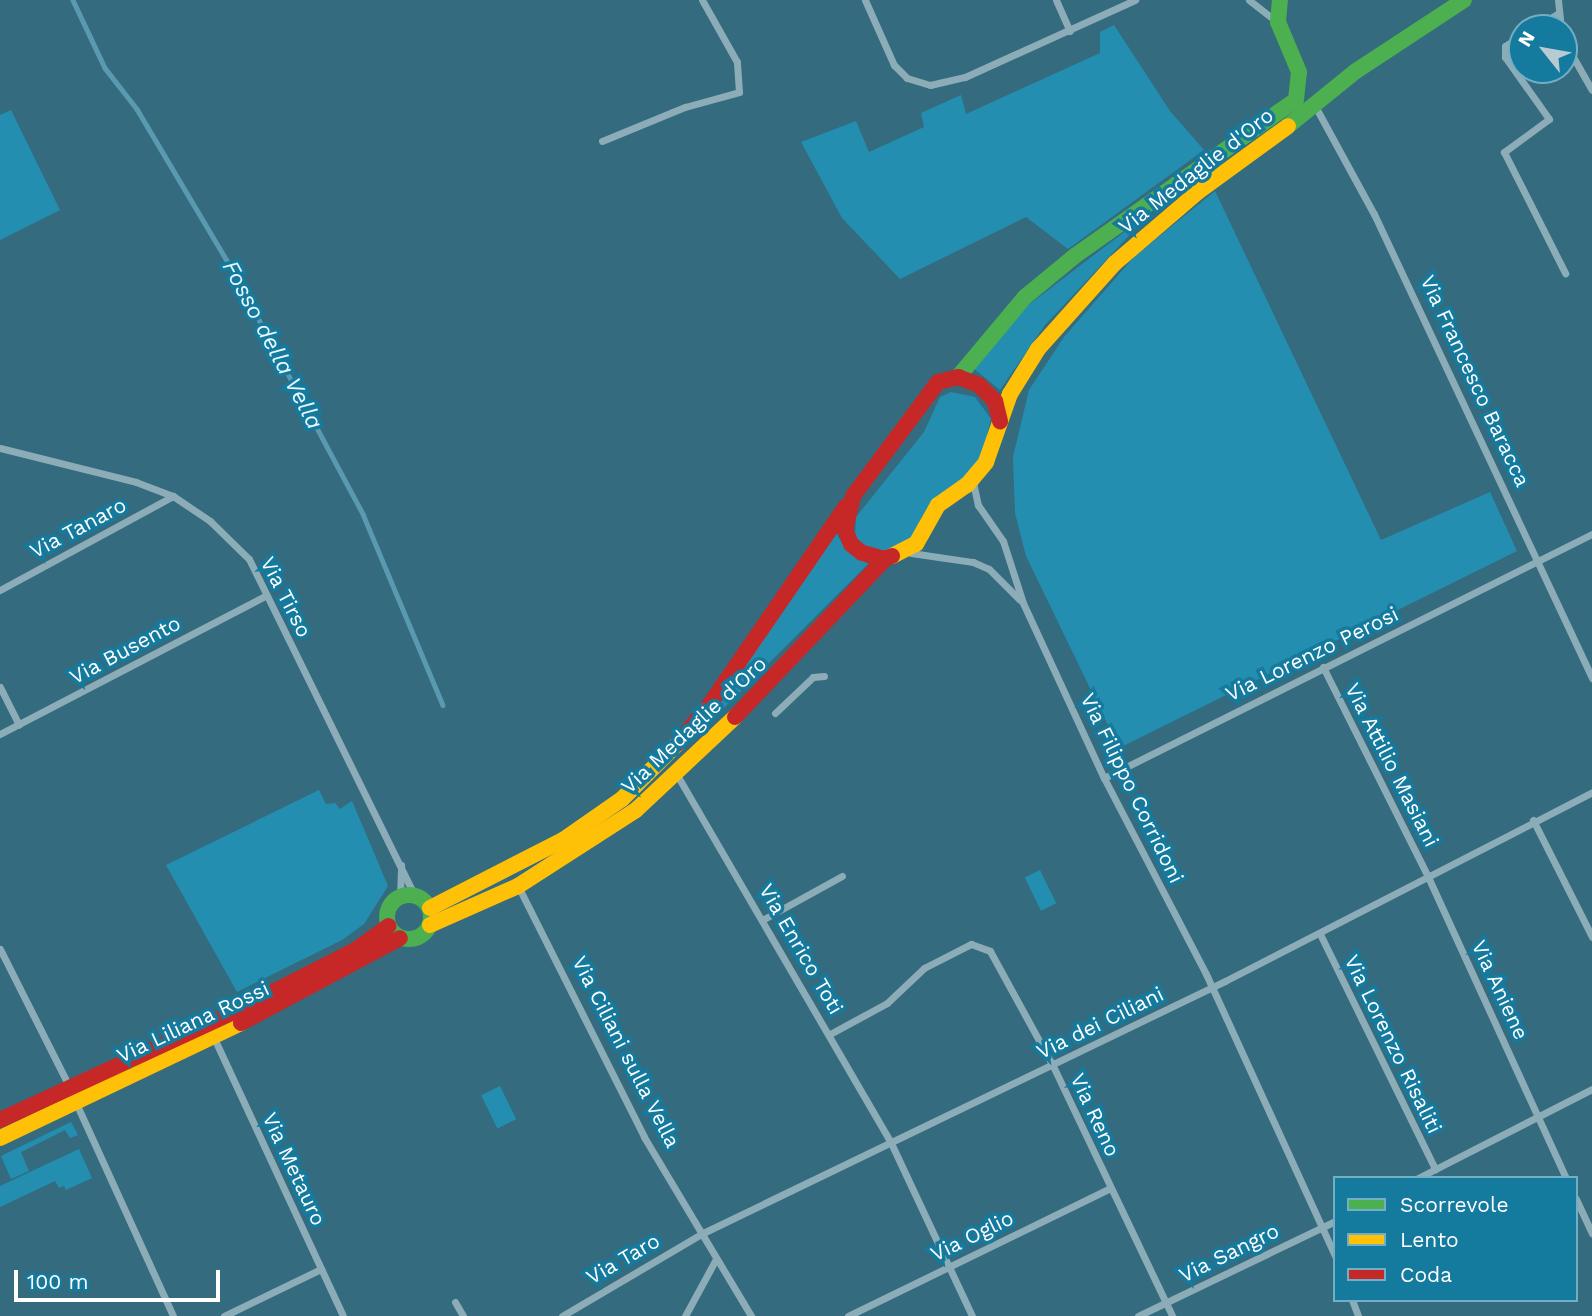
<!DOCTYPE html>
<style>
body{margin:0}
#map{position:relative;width:1592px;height:1316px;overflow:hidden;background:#346b7e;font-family:"Work Sans",sans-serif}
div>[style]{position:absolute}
.green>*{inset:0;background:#248eb1;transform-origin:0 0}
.stream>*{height:4.5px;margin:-2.25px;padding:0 2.25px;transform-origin:2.25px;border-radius:2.25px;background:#599ab1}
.street>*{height:7px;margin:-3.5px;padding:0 3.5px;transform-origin:3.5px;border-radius:3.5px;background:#8cacb8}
.fast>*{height:16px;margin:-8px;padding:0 8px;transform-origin:8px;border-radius:8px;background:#4caf50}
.fast>.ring{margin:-8px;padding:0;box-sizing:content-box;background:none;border:16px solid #4caf50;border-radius:50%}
.slow>*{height:16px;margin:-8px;padding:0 8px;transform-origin:8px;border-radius:8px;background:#ffc107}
.jam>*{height:16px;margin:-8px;padding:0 8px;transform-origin:8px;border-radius:8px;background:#c62828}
span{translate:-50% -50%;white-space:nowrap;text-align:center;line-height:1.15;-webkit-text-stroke:7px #147a9e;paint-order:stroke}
.street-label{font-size:21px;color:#fff}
.water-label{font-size:23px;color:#eaf9fe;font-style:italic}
.legend{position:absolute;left:1333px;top:1176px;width:245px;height:126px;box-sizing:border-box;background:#147a9e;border:2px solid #72afc5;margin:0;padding:9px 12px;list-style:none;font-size:21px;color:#fff}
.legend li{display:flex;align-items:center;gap:14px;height:35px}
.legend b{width:35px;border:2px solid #72afc5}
.north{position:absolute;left:1508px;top:14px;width:70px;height:70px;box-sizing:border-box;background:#147a9e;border:2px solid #72afc5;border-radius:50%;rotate:301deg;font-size:19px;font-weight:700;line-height:28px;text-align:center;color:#fff}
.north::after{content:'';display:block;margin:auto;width:24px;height:32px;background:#b8cbd2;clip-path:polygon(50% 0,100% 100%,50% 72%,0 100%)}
.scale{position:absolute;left:14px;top:1270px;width:206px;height:32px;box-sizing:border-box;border:4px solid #fff;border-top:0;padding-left:9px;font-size:21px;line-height:24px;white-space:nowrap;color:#fff;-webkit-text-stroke:5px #147a9e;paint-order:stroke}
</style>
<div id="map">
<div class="green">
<div style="clip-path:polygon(1114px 25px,1170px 111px,1204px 150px,1068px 249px,1026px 217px,900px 279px,842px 218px,801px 142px,856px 121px,869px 152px,924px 127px,921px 113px,961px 95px,966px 114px,1100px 53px,1100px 32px)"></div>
<div style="clip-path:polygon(11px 110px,60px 210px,0 240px,0 115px)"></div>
<div style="clip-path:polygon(1215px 191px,1381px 540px,1490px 492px,1517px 551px,1119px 748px,1026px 556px,1015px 513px,1013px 457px,1029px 390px,1064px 337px,1135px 256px)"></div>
<div style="clip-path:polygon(1136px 223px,1138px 226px,1045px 325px,1000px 390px,973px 368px,1014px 316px)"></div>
<div style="clip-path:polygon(951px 392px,975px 397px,991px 419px,982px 455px,913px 540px,882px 552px,868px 548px,855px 537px,856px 517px,924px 432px,940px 397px)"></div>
<div style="clip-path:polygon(836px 533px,847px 551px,868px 564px,697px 735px)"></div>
<div style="clip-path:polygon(319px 790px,326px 804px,335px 803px,340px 809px,352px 801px,388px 886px,364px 924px,342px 940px,237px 992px,166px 865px)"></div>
<div style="left:1040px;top:870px;width:37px;height:17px;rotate:64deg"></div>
<div style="left:500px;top:1086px;width:37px;height:21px;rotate:64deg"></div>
<div style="clip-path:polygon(71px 1122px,78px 1135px,70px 1138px,65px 1130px,21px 1152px,29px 1171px,11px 1179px,1px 1156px)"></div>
<div style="clip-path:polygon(79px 1149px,92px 1178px,66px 1190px,64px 1186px,59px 1188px,55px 1181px,0 1207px,0 1186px)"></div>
</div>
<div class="stream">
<div style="left:73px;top:0;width:75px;rotate:64.8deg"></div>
<div style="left:105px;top:68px;width:52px;rotate:52deg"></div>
<div style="left:137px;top:109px;width:178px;rotate:59.3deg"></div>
<div style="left:228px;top:262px;width:286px;rotate:61.8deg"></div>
<div style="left:363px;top:514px;width:207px;rotate:67.3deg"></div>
</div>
<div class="street">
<div style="left:865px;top:0;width:71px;rotate:66deg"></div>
<div style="left:894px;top:65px;width:18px;rotate:45deg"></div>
<div style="left:907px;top:78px;width:24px;rotate:17deg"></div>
<div style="left:930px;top:85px;width:36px;rotate:-13deg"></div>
<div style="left:965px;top:77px;width:187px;rotate:-24.4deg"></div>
<div style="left:1056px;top:0;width:34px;rotate:66deg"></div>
<div style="left:1249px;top:0;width:34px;rotate:38deg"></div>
<div style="left:1558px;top:0;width:28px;rotate:84deg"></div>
<div style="left:1534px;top:28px;width:29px;rotate:-31deg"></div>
<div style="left:1522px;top:35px;width:20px;rotate:147deg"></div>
<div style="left:1505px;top:46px;width:11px;rotate:90deg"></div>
<div style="left:1505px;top:57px;width:76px;rotate:54.6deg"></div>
<div style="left:1549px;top:119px;width:56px;rotate:143.7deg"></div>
<div style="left:1504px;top:152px;width:136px;rotate:63.2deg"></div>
<div style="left:1564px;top:41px;width:56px;rotate:60.3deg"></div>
<div style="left:1315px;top:106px;width:123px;rotate:61.4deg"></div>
<div style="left:1374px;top:214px;width:513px;rotate:64.83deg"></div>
<div style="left:602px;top:141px;width:90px;rotate:-22.3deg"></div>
<div style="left:685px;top:107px;width:56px;rotate:-15.5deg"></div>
<div style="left:739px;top:92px;width:30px;rotate:-94deg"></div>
<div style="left:737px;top:62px;width:71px;rotate:-119.4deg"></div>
<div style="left:0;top:448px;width:140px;rotate:14deg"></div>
<div style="left:136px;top:482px;width:40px;rotate:21deg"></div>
<div style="left:173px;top:496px;width:45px;rotate:34deg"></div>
<div style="left:210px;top:521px;width:54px;rotate:44.3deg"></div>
<div style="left:249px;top:559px;width:376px;rotate:63.8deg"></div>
<div style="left:973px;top:482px;width:24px;rotate:78deg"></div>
<div style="left:978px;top:505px;width:44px;rotate:55.2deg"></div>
<div style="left:1003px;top:541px;width:65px;rotate:72.1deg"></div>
<div style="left:1023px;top:603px;width:193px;rotate:65.2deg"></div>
<div style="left:1104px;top:778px;width:221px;rotate:62.5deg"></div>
<div style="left:1206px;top:974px;width:310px;rotate:65.4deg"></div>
<div style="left:911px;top:553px;width:63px;rotate:8.3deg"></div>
<div style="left:973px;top:562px;width:17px;rotate:24deg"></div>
<div style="left:989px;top:569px;width:44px;rotate:45deg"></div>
<div style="left:0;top:590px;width:197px;rotate:-28.5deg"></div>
<div style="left:1323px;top:667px;width:237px;rotate:63.4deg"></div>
<div style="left:1429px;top:879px;width:329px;rotate:65.4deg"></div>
<div style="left:0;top:687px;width:42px;rotate:63.4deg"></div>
<div style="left:775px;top:713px;width:52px;rotate:-43.5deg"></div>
<div style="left:813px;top:677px;width:11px;rotate:-5deg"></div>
<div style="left:0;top:734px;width:299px;rotate:-27.5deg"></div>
<div style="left:677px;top:775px;width:426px;rotate:59.8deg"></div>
<div style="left:891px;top:1143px;width:191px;rotate:64.9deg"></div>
<div style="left:1104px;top:778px;width:546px;rotate:-26.57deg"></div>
<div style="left:1533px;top:820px;width:131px;rotate:63.2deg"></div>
<div style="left:518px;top:886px;width:281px;rotate:63.3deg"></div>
<div style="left:644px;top:1137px;width:209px;rotate:59.1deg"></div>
<div style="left:400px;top:897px;width:32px;rotate:-88deg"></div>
<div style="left:764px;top:919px;width:89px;rotate:-28.9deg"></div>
<div style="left:1320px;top:934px;width:262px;rotate:63.9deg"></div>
<div style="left:0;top:949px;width:153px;rotate:63.3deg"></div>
<div style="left:830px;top:1034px;width:65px;rotate:-28.5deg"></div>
<div style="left:887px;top:1003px;width:51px;rotate:-43.4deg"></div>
<div style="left:924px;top:968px;width:53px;rotate:-27.1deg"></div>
<div style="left:971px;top:944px;width:20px;rotate:20deg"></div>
<div style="left:990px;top:951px;width:131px;rotate:61.3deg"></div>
<div style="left:1053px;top:1066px;width:277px;rotate:64.5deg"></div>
<div style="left:214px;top:1038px;width:306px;rotate:65.1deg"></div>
<div style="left:76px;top:1103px;width:234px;rotate:65.5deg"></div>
<div style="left:1418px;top:1178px;width:195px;rotate:-27.1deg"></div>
<div style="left:1576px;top:1199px;width:38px;rotate:65deg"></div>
<div style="left:1352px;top:1300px;width:17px;rotate:69deg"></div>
<div style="left:455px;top:1302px;width:16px;rotate:60deg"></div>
<div style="left:224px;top:1316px;width:108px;rotate:-25.9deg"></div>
<div style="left:562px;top:1316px;width:164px;rotate:-30.5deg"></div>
<div style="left:703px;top:1233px;width:580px;rotate:-25.77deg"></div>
<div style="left:1225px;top:981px;width:413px;rotate:-27.2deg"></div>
<div style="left:685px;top:1316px;width:65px;rotate:-61.5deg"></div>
<div style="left:848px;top:1316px;width:292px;rotate:-26deg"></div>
<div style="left:1138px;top:1316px;width:219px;rotate:-25.7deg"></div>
</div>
<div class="fast">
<div style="left:1288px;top:126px;width:87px;rotate:-39deg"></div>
<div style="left:1356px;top:71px;width:129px;rotate:-33.3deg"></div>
<div style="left:958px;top:377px;width:104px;rotate:-50.1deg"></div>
<div style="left:1025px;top:297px;width:66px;rotate:-39.5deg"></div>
<div style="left:1076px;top:255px;width:269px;rotate:-35.2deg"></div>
<div style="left:1296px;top:100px;width:28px;rotate:-84deg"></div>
<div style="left:1299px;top:72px;width:54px;rotate:-112.8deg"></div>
<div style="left:1278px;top:22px;width:22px;rotate:-85deg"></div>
<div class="ring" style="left:387px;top:895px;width:28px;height:28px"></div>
</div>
<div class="slow">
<div style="left:892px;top:556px;width:27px;rotate:-27deg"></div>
<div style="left:916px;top:544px;width:45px;rotate:-60.6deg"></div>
<div style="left:938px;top:505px;width:35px;rotate:-35deg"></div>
<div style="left:967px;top:485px;width:30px;rotate:-50deg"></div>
<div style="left:986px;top:462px;width:72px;rotate:-70.6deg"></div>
<div style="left:1010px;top:394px;width:53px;rotate:-58.1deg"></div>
<div style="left:1038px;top:349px;width:115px;rotate:-48.2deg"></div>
<div style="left:1115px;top:263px;width:111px;rotate:-40.6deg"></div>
<div style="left:1199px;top:191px;width:110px;rotate:-36.1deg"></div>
<div style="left:430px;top:908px;width:149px;rotate:-27.1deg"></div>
<div style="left:563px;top:840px;width:72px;rotate:-34.8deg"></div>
<div style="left:622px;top:799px;width:78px;rotate:-45deg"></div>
<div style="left:430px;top:925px;width:96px;rotate:-23.9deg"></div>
<div style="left:518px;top:886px;width:140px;rotate:-32.8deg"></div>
<div style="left:636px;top:810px;width:136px;rotate:-43.2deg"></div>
<div style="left:0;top:1138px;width:267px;rotate:-25.5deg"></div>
</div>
<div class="jam">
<div style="left:892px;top:556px;width:8px;rotate:157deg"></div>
<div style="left:885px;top:559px;width:24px;rotate:-165deg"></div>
<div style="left:862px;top:553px;width:14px;rotate:-141deg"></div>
<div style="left:851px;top:544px;width:16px;rotate:-112deg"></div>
<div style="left:845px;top:529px;width:34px;rotate:-76deg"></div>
<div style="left:853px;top:496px;width:142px;rotate:-53.3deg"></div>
<div style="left:938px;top:382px;width:21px;rotate:-14deg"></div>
<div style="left:958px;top:377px;width:22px;rotate:21deg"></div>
<div style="left:979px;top:385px;width:23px;rotate:45deg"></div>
<div style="left:995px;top:401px;width:21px;rotate:76deg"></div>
<div style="left:735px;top:717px;width:218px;rotate:-46.5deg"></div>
<div style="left:677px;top:744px;width:52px;rotate:-50.5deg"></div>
<div style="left:710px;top:704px;width:240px;rotate:-55.5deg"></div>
<div style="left:241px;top:1023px;width:180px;rotate:-28.1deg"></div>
<div style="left:0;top:1120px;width:264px;rotate:-24.8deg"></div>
<div style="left:240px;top:1009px;width:131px;rotate:-27.1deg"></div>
<div style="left:357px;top:949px;width:39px;rotate:-36deg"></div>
</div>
<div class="street-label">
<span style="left:1196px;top:171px;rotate:-38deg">Via Medaglie d'Oro</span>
<span style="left:1475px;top:381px;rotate:65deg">Via Francesco Baracca</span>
<span style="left:78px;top:528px;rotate:-28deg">Via Tanaro</span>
<span style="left:286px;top:597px;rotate:63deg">Via Tirso</span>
<span style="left:125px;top:650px;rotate:-28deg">Via Busento</span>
<span style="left:1312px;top:654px;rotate:-26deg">Via Lorenzo Perosi</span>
<span style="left:694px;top:725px;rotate:-43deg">Via Medaglie d'Oro</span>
<span style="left:1392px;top:765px;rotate:63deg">Via Attilio Masiani</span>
<span style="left:1132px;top:788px;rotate:64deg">Via Filippo Corridoni</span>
<span style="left:801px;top:949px;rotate:60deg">Via Enrico Toti</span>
<span style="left:1500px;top:990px;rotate:65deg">Via Aniene</span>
<span style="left:193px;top:1022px;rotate:-25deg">Via Liliana Rossi</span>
<span style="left:1100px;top:1023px;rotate:-26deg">Via dei Ciliani</span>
<span style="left:1393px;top:1044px;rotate:64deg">Via Lorenzo Risaliti</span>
<span style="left:626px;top:1052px;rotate:63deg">Via Ciliani sulla Vella</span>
<span style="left:1095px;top:1115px;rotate:65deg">Via Reno</span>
<span style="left:294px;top:1169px;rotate:65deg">Via Metauro</span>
<span style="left:972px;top:1236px;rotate:-26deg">Via Oglio</span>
<span style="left:1229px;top:1253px;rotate:-26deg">Via Sangro</span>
<span style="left:623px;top:1259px;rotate:-30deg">Via Taro</span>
</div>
<div class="water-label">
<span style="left:272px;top:345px;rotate:62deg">Fosso della Vella</span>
</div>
<ul class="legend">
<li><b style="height:9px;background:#4caf50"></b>Scorrevole</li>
<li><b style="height:9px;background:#ffc107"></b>Lento</li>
<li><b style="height:9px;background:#c62828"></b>Coda</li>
</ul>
<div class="north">N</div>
<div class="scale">100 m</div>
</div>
